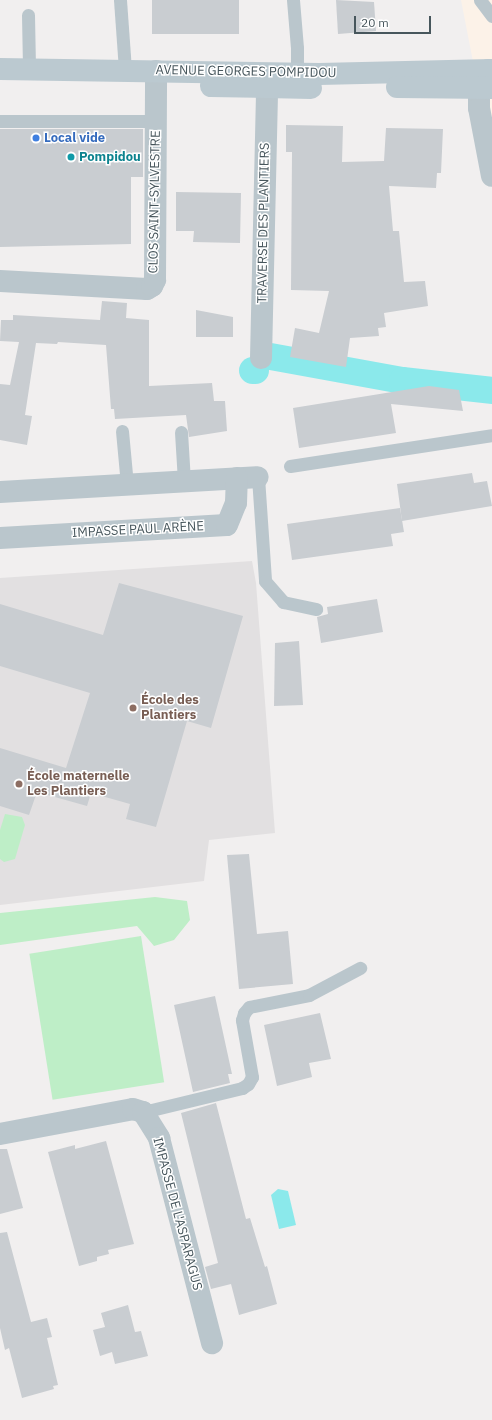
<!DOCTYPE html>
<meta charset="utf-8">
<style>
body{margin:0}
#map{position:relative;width:492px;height:1420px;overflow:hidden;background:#f1efef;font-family:"IBM Plex Sans",sans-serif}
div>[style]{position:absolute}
.commercial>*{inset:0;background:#fcf2e8}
.education>*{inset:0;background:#e2e0e1}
.green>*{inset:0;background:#beeec7;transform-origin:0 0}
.water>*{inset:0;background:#8be9eb}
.canal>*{height:27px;margin:-13.5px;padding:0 13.5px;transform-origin:13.5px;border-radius:13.5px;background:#8be9eb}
.building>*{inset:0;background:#c9cdd1;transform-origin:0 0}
.lane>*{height:13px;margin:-6.5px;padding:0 6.5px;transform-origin:6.5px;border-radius:6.5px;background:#bac6cc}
.street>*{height:22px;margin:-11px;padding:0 11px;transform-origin:11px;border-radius:11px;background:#bac6cc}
.secondary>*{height:22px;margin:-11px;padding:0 11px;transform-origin:11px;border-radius:11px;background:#bbc9d0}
.dots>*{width:11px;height:11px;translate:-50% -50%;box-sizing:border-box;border:2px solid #fff;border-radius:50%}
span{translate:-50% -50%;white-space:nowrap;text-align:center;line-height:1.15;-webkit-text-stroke:3px #fff;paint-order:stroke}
.street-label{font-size:13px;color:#47565c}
.shop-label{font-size:13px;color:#366cbe;font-weight:700}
.left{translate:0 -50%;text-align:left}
.culture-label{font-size:13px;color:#0d838f;font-weight:700}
.education-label{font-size:13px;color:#785e54;font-weight:700}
.scale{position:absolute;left:354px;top:16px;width:77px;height:18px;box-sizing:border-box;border:2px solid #47565c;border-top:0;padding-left:5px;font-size:12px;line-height:14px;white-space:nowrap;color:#47565c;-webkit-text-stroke:3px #fff;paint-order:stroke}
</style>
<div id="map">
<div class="commercial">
<div style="clip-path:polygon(461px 0,492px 0,492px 159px)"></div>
</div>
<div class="education">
<div style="clip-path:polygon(252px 561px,256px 583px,275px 833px,209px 840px,204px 881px,0 905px,0 578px)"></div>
</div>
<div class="green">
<div style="clip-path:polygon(5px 814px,22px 817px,25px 825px,15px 859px,4px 862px,0 859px,0 830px)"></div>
<div style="clip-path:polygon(155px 897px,187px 901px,190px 920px,174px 940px,154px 946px,137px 926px,0 945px,0 913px)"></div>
<div style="left:141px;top:936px;width:148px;height:113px;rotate:81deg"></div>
</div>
<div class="water">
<div style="clip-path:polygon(278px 1189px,288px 1191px,296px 1225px,279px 1229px,271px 1195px)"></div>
</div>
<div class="canal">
<div style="left:270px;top:356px;width:134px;rotate:10.3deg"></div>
<div style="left:402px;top:380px;width:91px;rotate:6.3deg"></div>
<div style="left:252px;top:370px;width:3px"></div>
</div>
<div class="building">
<div style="left:152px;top:0;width:87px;height:34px"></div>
<div style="clip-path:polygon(336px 0,374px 2px,376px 31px,338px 34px)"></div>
<div style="clip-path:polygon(286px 125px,343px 126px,342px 162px,384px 161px,386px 128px,443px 129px,441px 173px,437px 173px,436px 188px,389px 186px,393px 231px,399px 231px,404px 282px,425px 281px,428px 306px,384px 313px,386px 327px,378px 328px,379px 336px,350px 338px,346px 367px,290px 357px,295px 328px,319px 333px,329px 291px,291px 290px,292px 152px,286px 152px)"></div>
<div style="clip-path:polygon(0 129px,143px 129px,143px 177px,131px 177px,131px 244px,0 247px)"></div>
<div style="clip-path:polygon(176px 192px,241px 193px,240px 243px,193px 242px,194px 231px,176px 231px)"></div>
<div style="clip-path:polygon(102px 301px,127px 303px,126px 318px,149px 320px,149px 386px,212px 383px,214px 401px,225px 401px,227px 431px,189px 437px,186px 415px,115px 419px,114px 409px,111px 409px,106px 345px,58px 342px,57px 344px,36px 343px,25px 415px,32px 416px,27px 445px,0 440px,0 384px,10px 385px,19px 342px,0 341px,1px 320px,13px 320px,13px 315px,100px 320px)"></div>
<div style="clip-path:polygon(196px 310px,233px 317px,233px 337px,196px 337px)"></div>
<div style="clip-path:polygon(429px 386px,459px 390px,463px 411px,391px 404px,396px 433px,299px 448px,293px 408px)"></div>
<div style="clip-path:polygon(472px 473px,474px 483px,487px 481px,492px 506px,402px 521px,397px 484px)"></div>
<div style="clip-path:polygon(400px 508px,404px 532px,391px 534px,393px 546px,292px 560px,287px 524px)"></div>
<div style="clip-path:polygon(119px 583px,243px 616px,211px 728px,187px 721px,156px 827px,126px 819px,130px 804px,91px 793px,87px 806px,37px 792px,29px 815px,0 806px,0 748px,66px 768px,90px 693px,0 666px,0 604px,103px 635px)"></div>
<div style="clip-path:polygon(377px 599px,383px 632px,321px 643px,317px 617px,328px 614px,327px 607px)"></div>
<div style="clip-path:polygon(299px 641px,303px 705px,274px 706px,275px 643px)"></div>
<div style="clip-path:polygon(249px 854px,257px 934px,288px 931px,293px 984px,239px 989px,227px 855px)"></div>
<div style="clip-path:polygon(215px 996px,232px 1074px,228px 1074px,230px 1083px,193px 1092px,174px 1005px)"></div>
<div style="clip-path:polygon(320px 1013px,331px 1059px,309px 1063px,312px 1077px,277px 1086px,264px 1025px)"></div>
<div style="clip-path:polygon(216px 1103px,246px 1219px,250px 1218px,265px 1267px,267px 1266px,277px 1304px,239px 1315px,231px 1284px,211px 1289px,205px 1267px,218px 1263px,181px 1113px)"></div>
<div style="clip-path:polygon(106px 1141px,134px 1244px,108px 1250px,109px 1254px,97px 1257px,97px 1261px,79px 1266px,48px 1152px,75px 1145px,75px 1149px)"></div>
<div style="clip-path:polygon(0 1149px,7px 1149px,23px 1208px,0 1214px)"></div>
<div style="clip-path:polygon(7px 1232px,31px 1322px,47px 1318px,52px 1337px,47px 1338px,58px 1385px,53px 1386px,54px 1389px,22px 1398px,9px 1348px,5px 1350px,0 1328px,0 1233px)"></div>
<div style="clip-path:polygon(128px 1305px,135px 1332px,141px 1331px,148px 1356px,115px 1364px,112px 1352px,100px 1356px,93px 1330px,105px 1327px,101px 1313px)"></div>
</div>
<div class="lane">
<div style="left:120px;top:0;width:70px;rotate:85.9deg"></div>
<div style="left:293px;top:0;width:48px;rotate:85.2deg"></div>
<div style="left:297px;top:48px;width:32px;rotate:90deg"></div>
<div style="left:480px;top:0;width:20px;rotate:53deg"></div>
<div style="left:28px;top:15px;width:54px;rotate:88.9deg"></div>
<div style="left:0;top:121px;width:156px"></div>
<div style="left:122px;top:431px;width:54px;rotate:84.7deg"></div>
<div style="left:181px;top:432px;width:49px;rotate:86.5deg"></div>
<div style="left:290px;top:466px;width:204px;rotate:-8.7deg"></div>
<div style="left:258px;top:477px;width:104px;rotate:86.1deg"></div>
<div style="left:265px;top:581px;width:28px;rotate:49deg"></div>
<div style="left:283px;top:602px;width:34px;rotate:12deg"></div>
<div style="left:143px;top:1112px;width:102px;rotate:-13.6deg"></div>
<div style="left:242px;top:1088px;width:7px;rotate:-34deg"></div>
<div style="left:248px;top:1084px;width:8px;rotate:-60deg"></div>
<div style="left:252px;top:1077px;width:58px;rotate:-100deg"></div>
<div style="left:242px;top:1020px;width:7px;rotate:-74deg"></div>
<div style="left:244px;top:1013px;width:8px;rotate:-50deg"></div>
<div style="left:249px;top:1007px;width:61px;rotate:-11.3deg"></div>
<div style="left:309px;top:995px;width:58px;rotate:-27.9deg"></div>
</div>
<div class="street">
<div style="left:488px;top:70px;width:21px;rotate:115deg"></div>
<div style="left:479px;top:89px;width:19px;rotate:90deg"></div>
<div style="left:479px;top:108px;width:69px;rotate:79.2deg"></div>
<div style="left:0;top:281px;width:147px;rotate:3.1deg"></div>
<div style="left:147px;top:289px;width:6px;rotate:-31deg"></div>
<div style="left:152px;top:286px;width:7px;rotate:-63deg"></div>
<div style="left:155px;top:280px;width:209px;rotate:-89.7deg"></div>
<div style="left:261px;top:358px;width:270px;rotate:-88.7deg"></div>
<div style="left:0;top:492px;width:258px;rotate:-3.3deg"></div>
<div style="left:0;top:538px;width:227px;rotate:-3.3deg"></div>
<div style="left:227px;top:525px;width:24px;rotate:-68deg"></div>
<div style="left:236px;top:503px;width:25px;rotate:-88deg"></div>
<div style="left:0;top:1134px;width:135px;rotate:-10.6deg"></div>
<div style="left:133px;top:1109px;width:10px;rotate:17deg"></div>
<div style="left:143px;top:1112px;width:31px;rotate:58deg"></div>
<div style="left:159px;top:1138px;width:212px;rotate:75.5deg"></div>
</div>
<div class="secondary">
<div style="left:0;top:69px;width:319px;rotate:0.9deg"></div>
<div style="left:319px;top:74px;width:173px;rotate:-1.3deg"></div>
<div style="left:211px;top:86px;width:100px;rotate:1.1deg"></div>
<div style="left:397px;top:87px;width:95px;rotate:0.6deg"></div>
</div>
<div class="dots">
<div style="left:36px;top:138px;background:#3f7fe0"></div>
<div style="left:71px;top:157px;background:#0f9aa8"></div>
<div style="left:133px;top:708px;background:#8d6e63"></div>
<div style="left:19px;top:784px;background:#8d6e63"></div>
</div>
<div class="street-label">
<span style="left:246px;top:72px;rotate:1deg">AVENUE GEORGES POMPIDOU</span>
<span style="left:155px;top:202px;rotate:-89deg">CLOS SAINT-SYLVESTRE</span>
<span style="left:264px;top:223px;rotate:-89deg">TRAVERSE DES PLANTIERS</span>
<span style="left:138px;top:530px;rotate:-3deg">IMPASSE PAUL ARÈNE</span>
<span style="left:177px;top:1214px;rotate:75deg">IMPASSE DE L'ASPARAGUS</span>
</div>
<div class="shop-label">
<span class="left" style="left:44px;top:138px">Local vide</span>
</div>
<div class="culture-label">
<span class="left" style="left:79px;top:157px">Pompidou</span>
</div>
<div class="education-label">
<span class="left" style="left:141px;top:708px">École des<br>Plantiers</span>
<span class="left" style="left:27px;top:784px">École maternelle<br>Les Plantiers</span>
</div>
<div class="scale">20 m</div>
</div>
